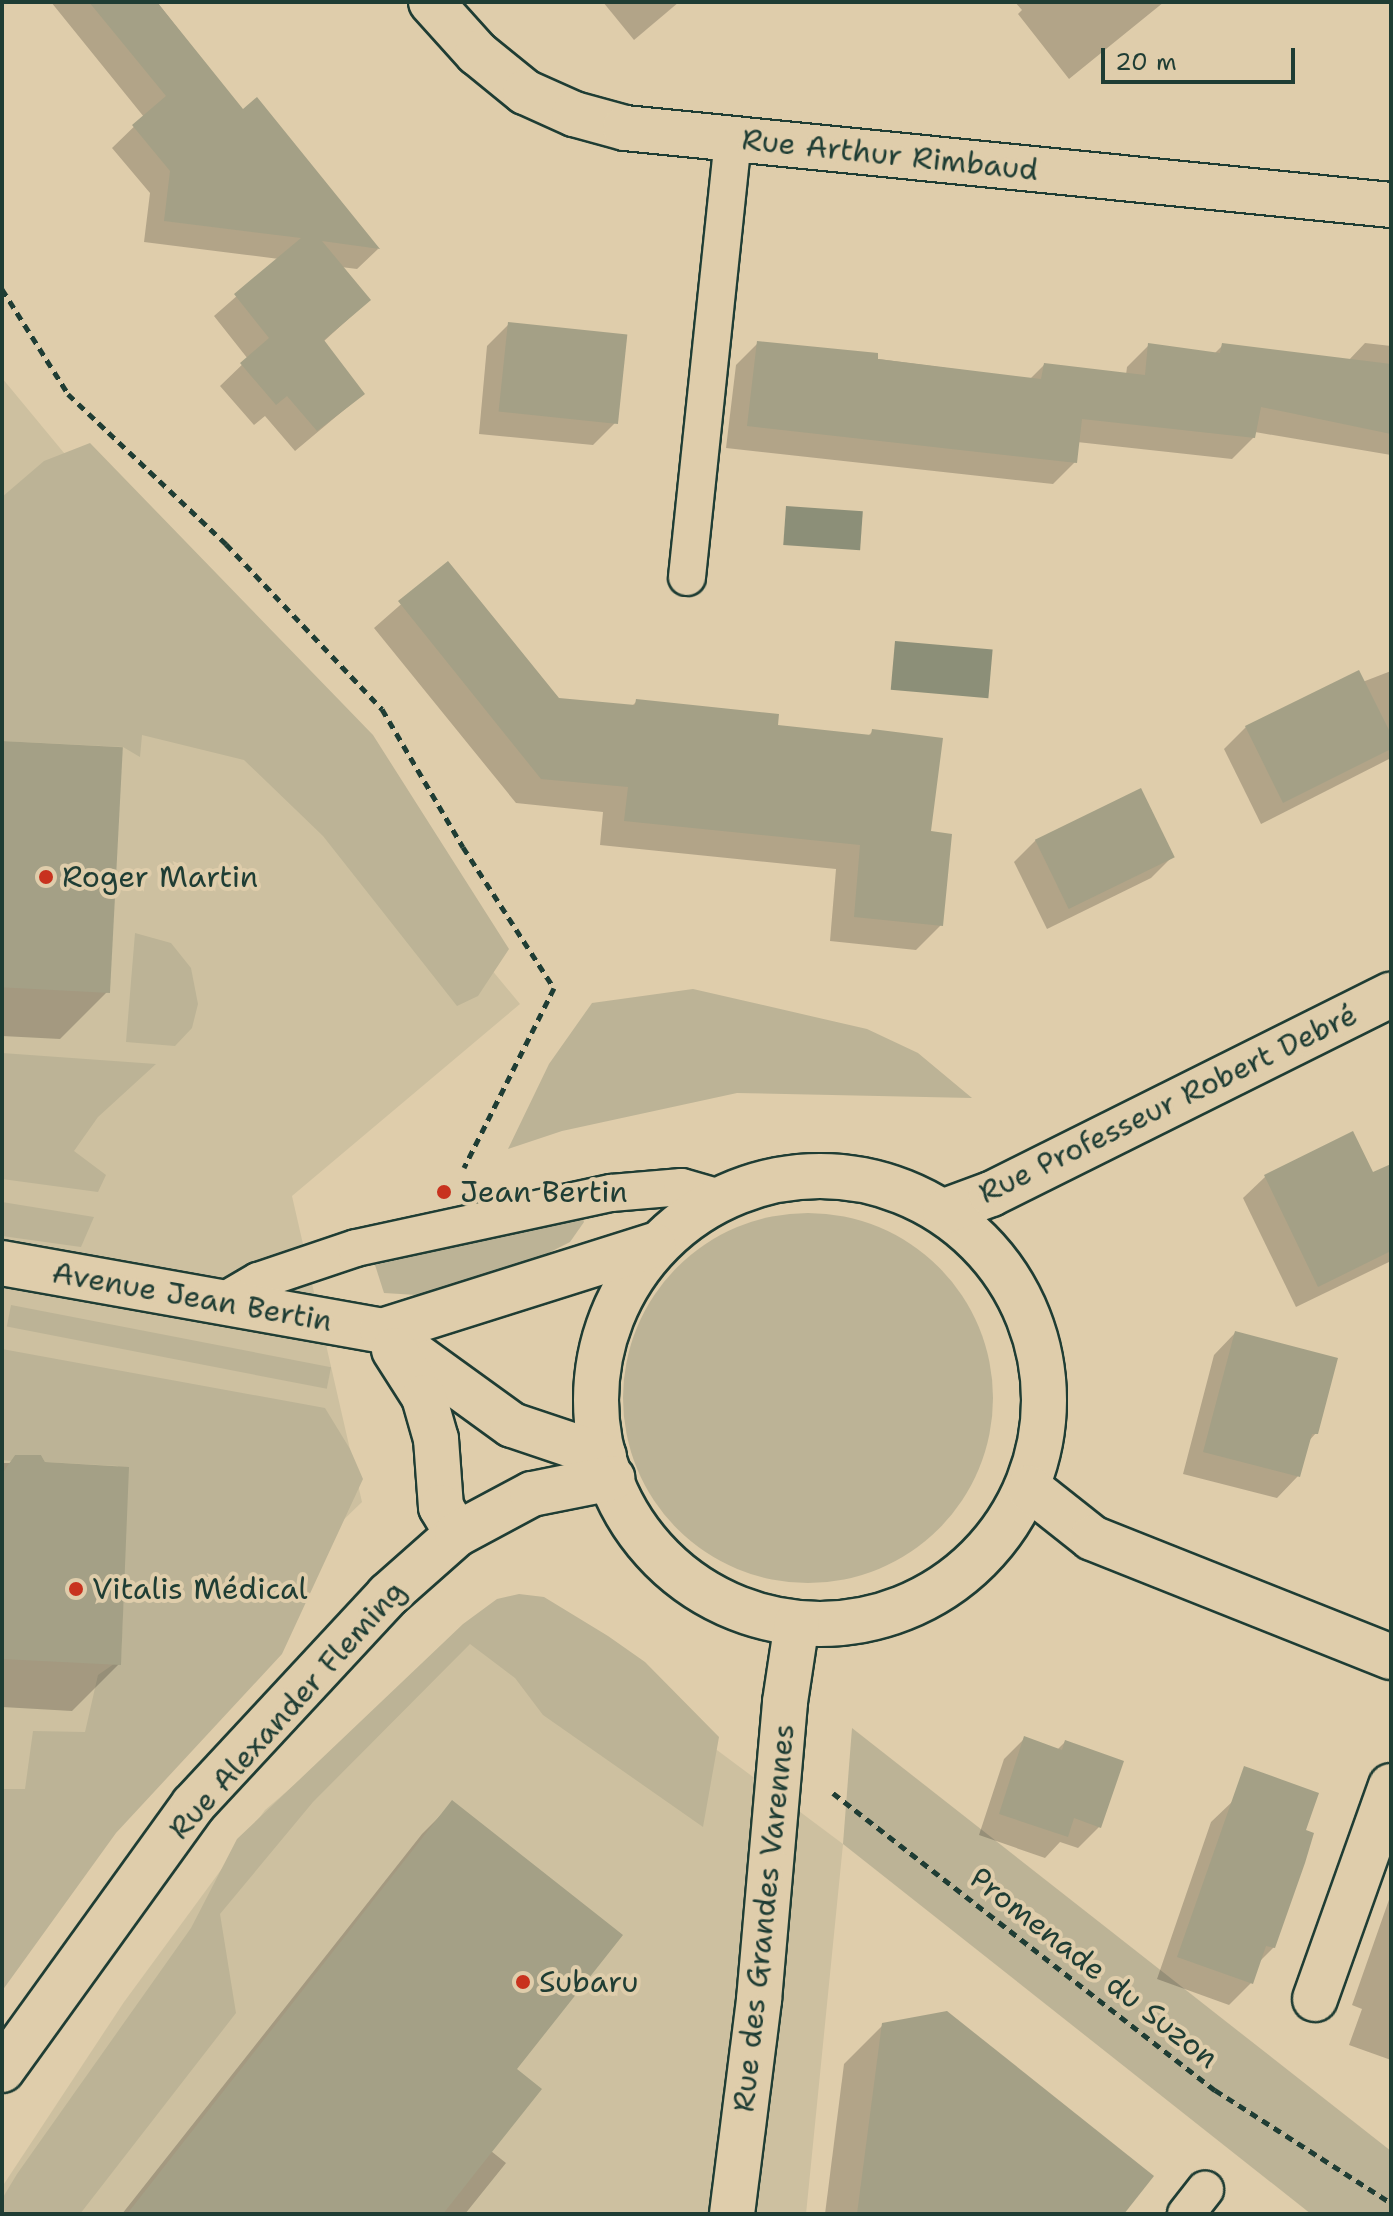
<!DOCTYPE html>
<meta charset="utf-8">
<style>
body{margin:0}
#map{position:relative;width:1393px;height:2216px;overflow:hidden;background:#dfcdab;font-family:"Shantell Sans",sans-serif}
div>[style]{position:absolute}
.built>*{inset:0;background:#cdc0a0}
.green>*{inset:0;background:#bcb396;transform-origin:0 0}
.round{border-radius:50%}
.water>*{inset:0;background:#8c8f78;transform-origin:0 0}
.shadow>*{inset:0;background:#0003}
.building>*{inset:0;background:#a4a086;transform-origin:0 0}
.path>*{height:5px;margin-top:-2.5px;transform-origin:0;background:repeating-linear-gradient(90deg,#1f3d34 0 8px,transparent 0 14px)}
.roads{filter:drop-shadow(2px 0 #1f3d34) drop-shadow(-2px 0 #1f3d34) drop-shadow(0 2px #1f3d34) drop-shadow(0 -2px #1f3d34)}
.service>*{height:36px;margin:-18px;padding:0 18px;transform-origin:18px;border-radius:18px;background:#dfcdab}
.minor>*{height:44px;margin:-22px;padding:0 22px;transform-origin:22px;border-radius:22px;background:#dfcdab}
.minor>.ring{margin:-22px;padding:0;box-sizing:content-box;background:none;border:44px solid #dfcdab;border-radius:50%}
.dots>*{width:22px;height:22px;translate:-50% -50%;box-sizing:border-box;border:4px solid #dfcdab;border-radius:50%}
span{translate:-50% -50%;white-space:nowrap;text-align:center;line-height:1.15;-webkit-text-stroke:8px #dfcdab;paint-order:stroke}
.street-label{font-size:30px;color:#1f3d34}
.poi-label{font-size:30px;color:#1f3d34}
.left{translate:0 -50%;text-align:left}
.frame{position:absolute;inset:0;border:4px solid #1f3d34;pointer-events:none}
.scale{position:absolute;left:1101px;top:48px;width:194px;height:36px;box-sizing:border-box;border:4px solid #1f3d34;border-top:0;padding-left:10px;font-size:24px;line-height:28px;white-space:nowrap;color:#1f3d34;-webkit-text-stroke:6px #dfcdab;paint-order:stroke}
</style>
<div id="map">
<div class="built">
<div style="clip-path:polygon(2px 378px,520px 1004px,292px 1196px,362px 1502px,110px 1745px,2px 1901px)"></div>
<div style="clip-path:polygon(513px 1598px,843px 1844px,806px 2214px,2px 2214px,2px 2187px,124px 2002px,265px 1810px)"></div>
</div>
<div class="green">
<div style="clip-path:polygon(90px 443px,373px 735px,509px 949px,478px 996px,457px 1006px,323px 836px,244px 760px,142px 735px,140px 757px,123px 747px,2px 741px,2px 497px,44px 461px)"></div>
<div style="clip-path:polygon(135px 933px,171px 943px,191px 968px,198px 1004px,192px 1028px,175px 1046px,126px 1042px)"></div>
<div style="clip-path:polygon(693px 989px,867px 1029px,918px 1053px,972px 1098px,737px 1093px,562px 1131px,508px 1149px,549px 1064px,592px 1003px)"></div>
<div style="clip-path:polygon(2px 1053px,156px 1064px,98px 1117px,74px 1151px,106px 1175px,98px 1192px,2px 1179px)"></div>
<div style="clip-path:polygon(2px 1202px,94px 1217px,81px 1247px,2px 1236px)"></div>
<div class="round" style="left:623px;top:1213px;width:370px;height:370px"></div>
<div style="clip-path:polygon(582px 1217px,584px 1222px,570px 1242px,509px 1273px,433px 1296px,384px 1293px,375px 1265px)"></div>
<div style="left:11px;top:1305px;width:326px;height:22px;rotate:11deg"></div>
<div style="clip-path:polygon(2px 1349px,325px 1408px,350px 1449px,363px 1479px,282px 1654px,116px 1833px,2px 1991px,2px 1789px,25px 1789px,33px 1731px,85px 1732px,98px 1675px,121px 1659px,124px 1583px,118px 1466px,45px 1462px,41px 1455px,15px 1455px,11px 1461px,2px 1460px)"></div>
<div style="clip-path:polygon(519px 1594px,544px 1597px,608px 1636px,645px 1662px,719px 1737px,703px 1827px,543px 1715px,515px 1678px,470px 1644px,313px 1802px,220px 1914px,236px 2013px,80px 2214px,2px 2214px,2px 2199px,17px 2174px,191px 1928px,237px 1839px,463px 1624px,497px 1599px)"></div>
<div style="clip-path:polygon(852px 1728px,1391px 2151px,1391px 2214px,1311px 2214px,843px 1844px)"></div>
</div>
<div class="water">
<div style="left:786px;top:506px;width:77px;height:39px;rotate:4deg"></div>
<div style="left:895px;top:641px;width:98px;height:49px;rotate:5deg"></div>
</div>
<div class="shadow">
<div style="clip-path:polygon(51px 2px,157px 2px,243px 112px,378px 249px,357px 269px,341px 267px,369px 300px,323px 342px,363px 394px,295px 451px,265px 416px,254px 425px,220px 386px,248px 359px,214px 316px,279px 259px,144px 242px,150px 193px,112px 148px,144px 117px)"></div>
<div style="clip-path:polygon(603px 2px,679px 2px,634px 40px)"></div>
<div style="clip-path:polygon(1015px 2px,1164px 2px,1069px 79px,1018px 14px,1022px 10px)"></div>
<div style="clip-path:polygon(509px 324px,615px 423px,593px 445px,479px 434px,487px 346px)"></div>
<div style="clip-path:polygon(758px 343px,1030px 379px,1044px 365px,1126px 375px,1127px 367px,1149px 345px,1214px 354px,1223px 345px,1348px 361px,1365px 343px,1391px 346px,1391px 455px,1255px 432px,1254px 437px,1232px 459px,1077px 442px,1075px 462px,1053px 484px,726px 448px,736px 365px)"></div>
<div style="clip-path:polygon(448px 563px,558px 700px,631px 707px,637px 701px,775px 727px,867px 737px,873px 731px,941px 925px,916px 950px,830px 941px,836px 869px,600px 845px,603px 812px,516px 803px,374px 628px)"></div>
<div style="clip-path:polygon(1391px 671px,1391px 758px,1261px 824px,1224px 749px,1246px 727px)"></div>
<div style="clip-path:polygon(2px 743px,107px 992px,60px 1039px,2px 1036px)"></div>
<div style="clip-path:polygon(1036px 840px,1173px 856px,1151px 878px,1047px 929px,1014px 862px)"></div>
<div style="clip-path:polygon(1372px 1174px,1391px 1198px,1391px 1261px,1296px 1307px,1243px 1198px,1265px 1177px)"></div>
<div style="clip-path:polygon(1235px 1333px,1316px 1433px,1307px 1443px,1298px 1476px,1277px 1498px,1183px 1474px,1214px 1355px)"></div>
<div style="clip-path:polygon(2px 1463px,10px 1463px,119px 1664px,72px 1711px,2px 1707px)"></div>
<div style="clip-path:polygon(1025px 1738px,1057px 1750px,1065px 1742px,1100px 1826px,1078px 1848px,1060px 1842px,1045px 1858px,979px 1835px,1004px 1759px)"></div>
<div style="clip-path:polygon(1233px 1801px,1274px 1947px,1259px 1962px,1251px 1983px,1229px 2005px,1157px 1979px,1211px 1822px)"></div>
<div style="clip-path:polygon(453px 1803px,514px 2069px,491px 2151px,506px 2163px,465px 2214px,122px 2214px,422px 1834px)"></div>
<div style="clip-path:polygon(1391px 1894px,1391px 2060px,1349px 2045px,1362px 2009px,1352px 2005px)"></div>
<div style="clip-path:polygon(883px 2025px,1121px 2214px,825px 2214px,844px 2064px)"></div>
</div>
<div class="building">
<div style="clip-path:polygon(89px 2px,157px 2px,243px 109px,257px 97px,380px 249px,322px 241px,371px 300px,324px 340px,365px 394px,317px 431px,287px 396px,276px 405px,240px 363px,269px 338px,234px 294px,301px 238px,164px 221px,170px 171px,132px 125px,166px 96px)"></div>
<div style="left:508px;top:322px;width:120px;height:90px;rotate:6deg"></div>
<div style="clip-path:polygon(757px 341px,878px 353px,878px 359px,1041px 379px,1044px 363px,1145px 375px,1148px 343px,1220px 353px,1222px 343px,1391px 364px,1391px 434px,1261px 407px,1255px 438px,1082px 419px,1077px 463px,747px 426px)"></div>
<div style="clip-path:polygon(448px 561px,559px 698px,635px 705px,636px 699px,779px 714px,778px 725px,871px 735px,872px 729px,943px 738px,931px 831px,952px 834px,943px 926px,854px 917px,860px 845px,624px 821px,628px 787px,541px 779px,398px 601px)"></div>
<div style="clip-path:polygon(1359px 670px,1391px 734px,1391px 749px,1283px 803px,1245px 726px)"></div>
<div style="left:2px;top:741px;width:121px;height:246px;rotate:3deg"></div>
<div style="left:1141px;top:788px;width:77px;height:118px;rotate:64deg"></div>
<div style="clip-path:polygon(1353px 1131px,1373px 1172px,1391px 1164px,1391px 1251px,1318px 1287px,1264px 1175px)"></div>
<div style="clip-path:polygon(1235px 1331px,1338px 1358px,1318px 1434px,1312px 1434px,1300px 1477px,1203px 1452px)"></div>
<div style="clip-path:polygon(15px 1455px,41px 1455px,45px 1462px,129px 1467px,121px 1665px,2px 1659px,2px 1474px)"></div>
<div style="clip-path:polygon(1024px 1736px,1062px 1750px,1065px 1740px,1124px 1761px,1101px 1828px,1074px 1818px,1068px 1837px,999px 1814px)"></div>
<div style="clip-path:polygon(1244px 1766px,1319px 1793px,1306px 1830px,1314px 1833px,1305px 1863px,1275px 1948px,1266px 1946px,1253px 1984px,1177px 1957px)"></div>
<div style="clip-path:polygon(452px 1800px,623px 1935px,517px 2069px,542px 2089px,480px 2167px,443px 2214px,127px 2214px)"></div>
<div style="clip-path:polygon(947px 2011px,1154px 2176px,1124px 2214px,857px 2214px,882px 2023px)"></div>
</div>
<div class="path">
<div style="left:2px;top:289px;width:124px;rotate:57.8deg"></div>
<div style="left:68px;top:394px;width:218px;rotate:43.5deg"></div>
<div style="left:226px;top:544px;width:227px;rotate:46.6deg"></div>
<div style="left:382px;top:709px;width:160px;rotate:59.6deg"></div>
<div style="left:463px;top:847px;width:168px;rotate:57.2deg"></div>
<div style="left:554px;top:988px;width:201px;rotate:116.6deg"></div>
<div style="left:833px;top:1793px;width:484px;rotate:37.9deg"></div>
<div style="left:1215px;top:2090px;width:209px;rotate:32.7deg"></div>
</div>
<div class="roads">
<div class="service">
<div style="left:687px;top:577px;width:439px;rotate:-84deg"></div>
<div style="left:222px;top:1302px;width:42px;rotate:-30.3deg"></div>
<div style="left:258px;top:1281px;width:103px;rotate:-18.6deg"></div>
<div style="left:356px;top:1248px;width:261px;rotate:-12.2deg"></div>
<div style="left:611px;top:1193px;width:71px;rotate:-4.8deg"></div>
<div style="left:682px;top:1187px;width:37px;rotate:16deg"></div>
<div style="left:1186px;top:2214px;width:31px;rotate:-52deg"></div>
</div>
<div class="minor">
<div style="left:431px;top:2px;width:69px;rotate:48deg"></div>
<div style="left:477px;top:53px;width:62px;rotate:39.1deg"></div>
<div style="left:525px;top:92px;width:54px;rotate:24.2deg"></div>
<div style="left:574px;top:114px;width:53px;rotate:15.4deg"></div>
<div style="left:625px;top:128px;width:770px;rotate:5.74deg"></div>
<div class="ring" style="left:596px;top:1176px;width:404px;height:404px"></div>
<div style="left:945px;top:1211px;width:49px;rotate:-20.3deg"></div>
<div style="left:991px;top:1194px;width:447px;rotate:-26.5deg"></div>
<div style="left:2px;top:1263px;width:386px;rotate:10.1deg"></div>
<div style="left:382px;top:1331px;width:160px;rotate:35.9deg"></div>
<div style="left:512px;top:1425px;width:97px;rotate:18.6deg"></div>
<div style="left:382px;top:1331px;width:285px;rotate:-17.5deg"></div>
<div style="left:394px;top:1350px;width:56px;rotate:57.4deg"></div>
<div style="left:424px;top:1397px;width:44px;rotate:74.1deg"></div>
<div style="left:436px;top:1439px;width:68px;rotate:85.8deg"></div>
<div style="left:441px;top:1507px;width:31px;rotate:59deg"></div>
<div style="left:1029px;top:1488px;width:80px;rotate:38.4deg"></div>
<div style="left:1092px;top:1538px;width:322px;rotate:21.7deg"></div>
<div style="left:1315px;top:1999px;width:226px;rotate:-70.4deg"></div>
<div style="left:2px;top:2070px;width:327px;rotate:-54.2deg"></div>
<div style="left:193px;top:1805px;width:287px;rotate:-47.1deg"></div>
<div style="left:388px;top:1595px;width:92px;rotate:-41.5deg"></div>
<div style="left:457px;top:1534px;width:85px;rotate:-28.1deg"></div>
<div style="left:532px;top:1494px;width:82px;rotate:-11.3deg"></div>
<div style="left:732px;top:2214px;width:216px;rotate:-82.8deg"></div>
<div style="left:759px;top:2000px;width:299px;rotate:-85deg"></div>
<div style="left:785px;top:1702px;width:80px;rotate:-81.4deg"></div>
</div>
</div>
<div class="dots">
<div style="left:46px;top:877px;background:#c8321e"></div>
<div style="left:444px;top:1192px;background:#c8321e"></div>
<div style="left:76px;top:1589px;background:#c8321e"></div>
<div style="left:523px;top:1982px;background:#c8321e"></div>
</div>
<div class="street-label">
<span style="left:890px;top:155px;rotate:6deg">Rue Arthur Rimbaud</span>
<span style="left:1168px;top:1104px;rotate:-26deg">Rue Professeur Robert Debré</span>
<span style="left:192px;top:1297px;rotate:10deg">Avenue Jean Bertin</span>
<span style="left:287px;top:1710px;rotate:-48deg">Rue Alexander Fleming</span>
<span style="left:764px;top:1918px;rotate:-84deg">Rue des Grandes Varennes</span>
<span style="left:1094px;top:1968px;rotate:38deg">Promenade du Suzon</span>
</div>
<div class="poi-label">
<span class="left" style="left:62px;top:877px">Roger Martin</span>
<span class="left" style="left:460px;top:1192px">Jean Bertin</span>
<span class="left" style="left:92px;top:1589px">Vitalis Médical</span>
<span class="left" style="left:539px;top:1982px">Subaru</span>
</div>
<div class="frame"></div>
<div class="scale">20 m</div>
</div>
